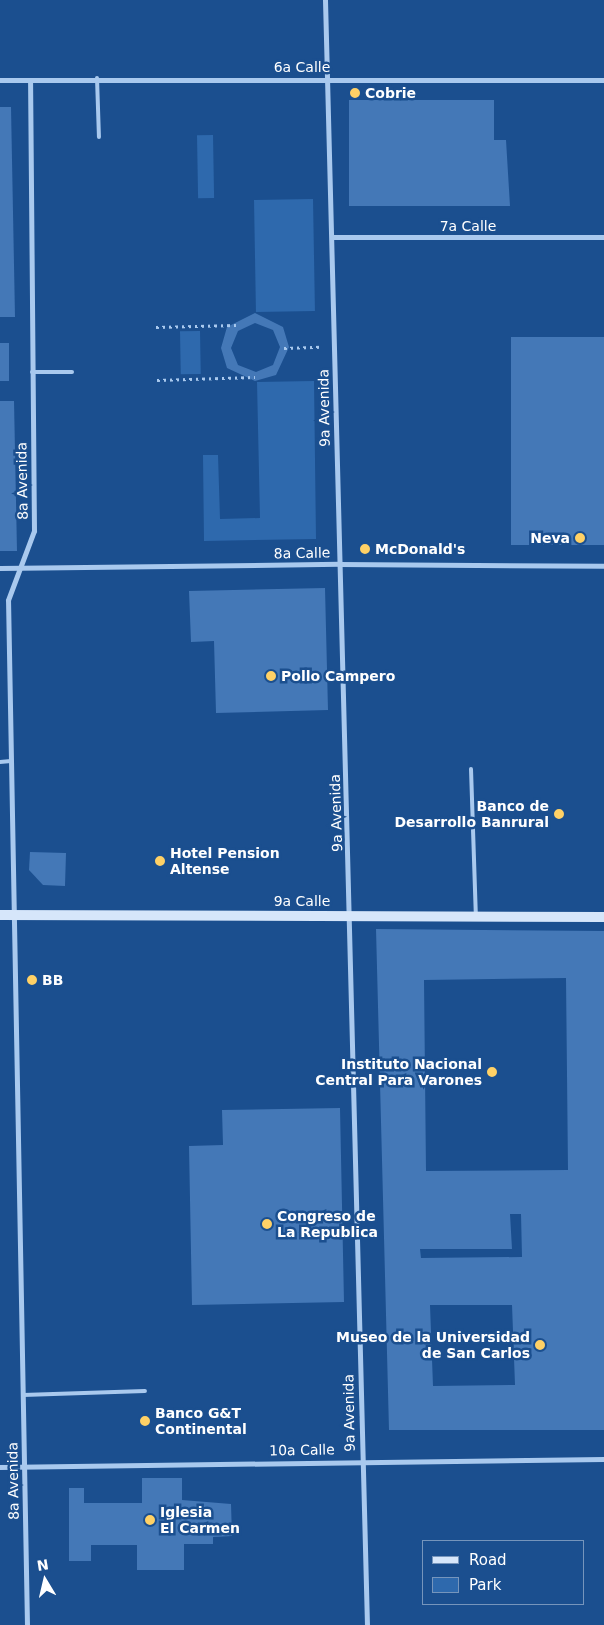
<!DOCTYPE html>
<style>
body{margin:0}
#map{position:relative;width:604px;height:1625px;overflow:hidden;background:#1b4f8f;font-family:"DejaVu Sans",sans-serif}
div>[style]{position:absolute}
.green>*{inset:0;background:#2e69ad;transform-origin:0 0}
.building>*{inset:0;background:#4478b7;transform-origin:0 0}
.path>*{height:3px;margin-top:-1.5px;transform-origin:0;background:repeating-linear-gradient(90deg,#a9c9ee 0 2.5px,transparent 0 6.5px)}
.service>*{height:4px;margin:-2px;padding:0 2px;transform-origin:2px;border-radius:2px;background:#a9c9ee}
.pedestrian>*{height:4.5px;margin:-2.25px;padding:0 2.25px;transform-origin:2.25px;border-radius:2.25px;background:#a9c9ee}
.minor>*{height:5px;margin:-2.5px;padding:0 2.5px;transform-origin:2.5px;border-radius:2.5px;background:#a9c9ee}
.secondary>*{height:10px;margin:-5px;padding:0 5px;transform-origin:5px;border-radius:5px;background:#d6e6fa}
.dots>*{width:14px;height:14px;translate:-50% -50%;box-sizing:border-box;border:2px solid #1b4f8f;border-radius:50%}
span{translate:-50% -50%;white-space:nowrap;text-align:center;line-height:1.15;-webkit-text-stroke:5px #1b4f8f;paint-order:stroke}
.street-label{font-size:14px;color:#fff}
.poi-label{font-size:14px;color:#fff;font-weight:700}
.left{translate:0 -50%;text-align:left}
.right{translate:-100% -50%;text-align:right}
.legend{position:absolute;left:422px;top:1540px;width:162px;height:65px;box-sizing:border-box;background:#1b4f8f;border:1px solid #7695bc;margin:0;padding:6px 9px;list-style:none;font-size:15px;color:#fff}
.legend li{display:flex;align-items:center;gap:10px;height:25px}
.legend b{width:25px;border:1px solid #7695bc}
.north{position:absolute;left:20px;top:1555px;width:50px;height:50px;-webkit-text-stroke:4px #1b4f8f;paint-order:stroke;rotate:351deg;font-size:14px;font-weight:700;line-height:20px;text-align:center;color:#fff}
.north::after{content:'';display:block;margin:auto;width:18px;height:22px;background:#fff;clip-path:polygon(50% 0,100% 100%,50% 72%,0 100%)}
</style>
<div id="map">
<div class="green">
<div style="left:213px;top:135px;width:63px;height:16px;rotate:89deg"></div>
<div style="left:313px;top:199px;width:112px;height:59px;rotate:89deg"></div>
<div style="left:200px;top:331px;width:43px;height:20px;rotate:89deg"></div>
<div style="clip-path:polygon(314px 381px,316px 539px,204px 541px,203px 455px,218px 455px,220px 519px,260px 518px,257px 382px)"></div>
</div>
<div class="building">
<div style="clip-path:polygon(349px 100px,494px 100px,494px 140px,506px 140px,510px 206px,349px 206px)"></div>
<div style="clip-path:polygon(0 107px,11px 107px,15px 317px,0 317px)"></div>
<div style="clip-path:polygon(evenodd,255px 313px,283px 327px,289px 347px,276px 375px,255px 381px,227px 368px,221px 348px,227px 327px,255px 313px,255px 323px,273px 330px,280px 347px,273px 365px,256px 372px,238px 365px,231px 348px,238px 331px,255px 323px)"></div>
<div style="left:604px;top:337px;width:208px;height:93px;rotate:90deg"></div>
<div style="left:0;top:343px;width:9px;height:38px"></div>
<div style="clip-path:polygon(0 401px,14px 401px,17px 551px,0 551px)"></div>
<div style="clip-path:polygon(325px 588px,328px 710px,216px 713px,214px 641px,191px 642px,189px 591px)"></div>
<div style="clip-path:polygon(30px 852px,66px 853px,65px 886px,43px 885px,29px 870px)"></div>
<div style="clip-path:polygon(evenodd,376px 929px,604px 931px,604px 1430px,389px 1430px,376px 929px,566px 978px,568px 1170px,426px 1171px,424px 980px,566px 978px,376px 929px,510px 1214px,521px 1214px,522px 1257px,421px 1258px,420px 1249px,512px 1249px,510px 1214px,376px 929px,430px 1305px,512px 1305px,515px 1385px,433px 1386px,430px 1305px)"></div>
<div style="clip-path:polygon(340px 1108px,344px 1302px,192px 1305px,189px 1146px,223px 1145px,222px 1110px)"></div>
<div style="clip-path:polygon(142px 1478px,182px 1478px,182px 1500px,231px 1504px,232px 1536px,213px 1537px,213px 1544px,184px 1544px,184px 1570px,137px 1570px,137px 1545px,91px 1545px,91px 1561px,69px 1561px,69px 1488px,84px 1488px,84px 1503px,142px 1503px)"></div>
</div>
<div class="path">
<div style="left:156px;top:327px;width:80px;rotate:-1.4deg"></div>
<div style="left:284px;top:348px;width:37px;rotate:-2deg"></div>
<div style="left:157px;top:380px;width:98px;rotate:-1.8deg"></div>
</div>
<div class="service">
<div style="left:97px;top:78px;width:59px;rotate:88.1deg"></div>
<div style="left:32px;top:372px;width:40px"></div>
<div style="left:0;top:762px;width:11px;rotate:-5deg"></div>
<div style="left:471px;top:769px;width:147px;rotate:88.1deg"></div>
<div style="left:23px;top:1395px;width:122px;rotate:-1.9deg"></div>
</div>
<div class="pedestrian">
<div style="left:0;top:568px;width:339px;rotate:-0.7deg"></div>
</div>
<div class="minor">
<div style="left:325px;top:0;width:1626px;rotate:88.52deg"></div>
<div style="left:0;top:80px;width:604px"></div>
<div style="left:332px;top:237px;width:272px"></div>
<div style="left:339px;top:564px;width:265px;rotate:0.4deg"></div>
<div style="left:0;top:1467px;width:604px;rotate:-0.76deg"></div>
<div style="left:27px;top:1625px;width:1025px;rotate:-91.06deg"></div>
<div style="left:8px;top:600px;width:74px;rotate:-69.4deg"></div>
<div style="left:34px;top:531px;width:450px;rotate:-90.5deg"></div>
</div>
<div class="secondary">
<div style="left:0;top:915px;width:604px;rotate:0.19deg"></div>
</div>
<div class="dots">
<div style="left:355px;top:93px;background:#ffd166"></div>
<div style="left:580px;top:538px;background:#ffd166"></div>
<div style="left:365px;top:549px;background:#ffd166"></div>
<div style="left:271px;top:676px;background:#ffd166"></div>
<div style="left:559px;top:814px;background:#ffd166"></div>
<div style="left:160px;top:861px;background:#ffd166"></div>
<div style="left:32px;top:980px;background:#ffd166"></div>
<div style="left:492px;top:1072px;background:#ffd166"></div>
<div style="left:267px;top:1224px;background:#ffd166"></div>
<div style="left:540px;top:1345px;background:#ffd166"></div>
<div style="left:145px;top:1421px;background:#ffd166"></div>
<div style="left:150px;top:1520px;background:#ffd166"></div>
</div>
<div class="street-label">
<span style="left:302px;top:67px">6a Calle</span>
<span style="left:468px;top:226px">7a Calle</span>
<span style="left:324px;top:408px;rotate:-91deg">9a Avenida</span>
<span style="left:22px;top:481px;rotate:-91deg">8a Avenida</span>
<span style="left:302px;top:553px;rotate:-1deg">8a Calle</span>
<span style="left:336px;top:813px;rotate:-92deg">9a Avenida</span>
<span style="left:302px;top:901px">9a Calle</span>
<span style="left:349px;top:1413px;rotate:-91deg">9a Avenida</span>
<span style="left:302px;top:1450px;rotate:-1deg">10a Calle</span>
<span style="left:13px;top:1481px;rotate:-91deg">8a Avenida</span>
</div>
<div class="poi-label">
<span class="left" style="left:365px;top:93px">Cobrie</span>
<span class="right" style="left:570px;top:538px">Neva</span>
<span class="left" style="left:375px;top:549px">McDonald's</span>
<span class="left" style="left:281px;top:676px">Pollo Campero</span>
<span class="right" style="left:549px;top:814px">Banco de<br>Desarrollo Banrural</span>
<span class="left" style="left:170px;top:861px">Hotel Pension<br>Altense</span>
<span class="left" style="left:42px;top:980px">BB</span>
<span class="right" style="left:482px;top:1072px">Instituto Nacional<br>Central Para Varones</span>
<span class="left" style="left:277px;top:1224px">Congreso de<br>La Republica</span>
<span class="right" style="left:530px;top:1345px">Museo de la Universidad<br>de San Carlos</span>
<span class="left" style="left:155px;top:1421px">Banco G&amp;T<br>Continental</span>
<span class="left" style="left:160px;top:1520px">Iglesia<br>El Carmen</span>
</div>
<ul class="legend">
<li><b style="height:6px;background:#d6e6fa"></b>Road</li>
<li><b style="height:14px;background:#2e69ad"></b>Park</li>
</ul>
<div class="north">N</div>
</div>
